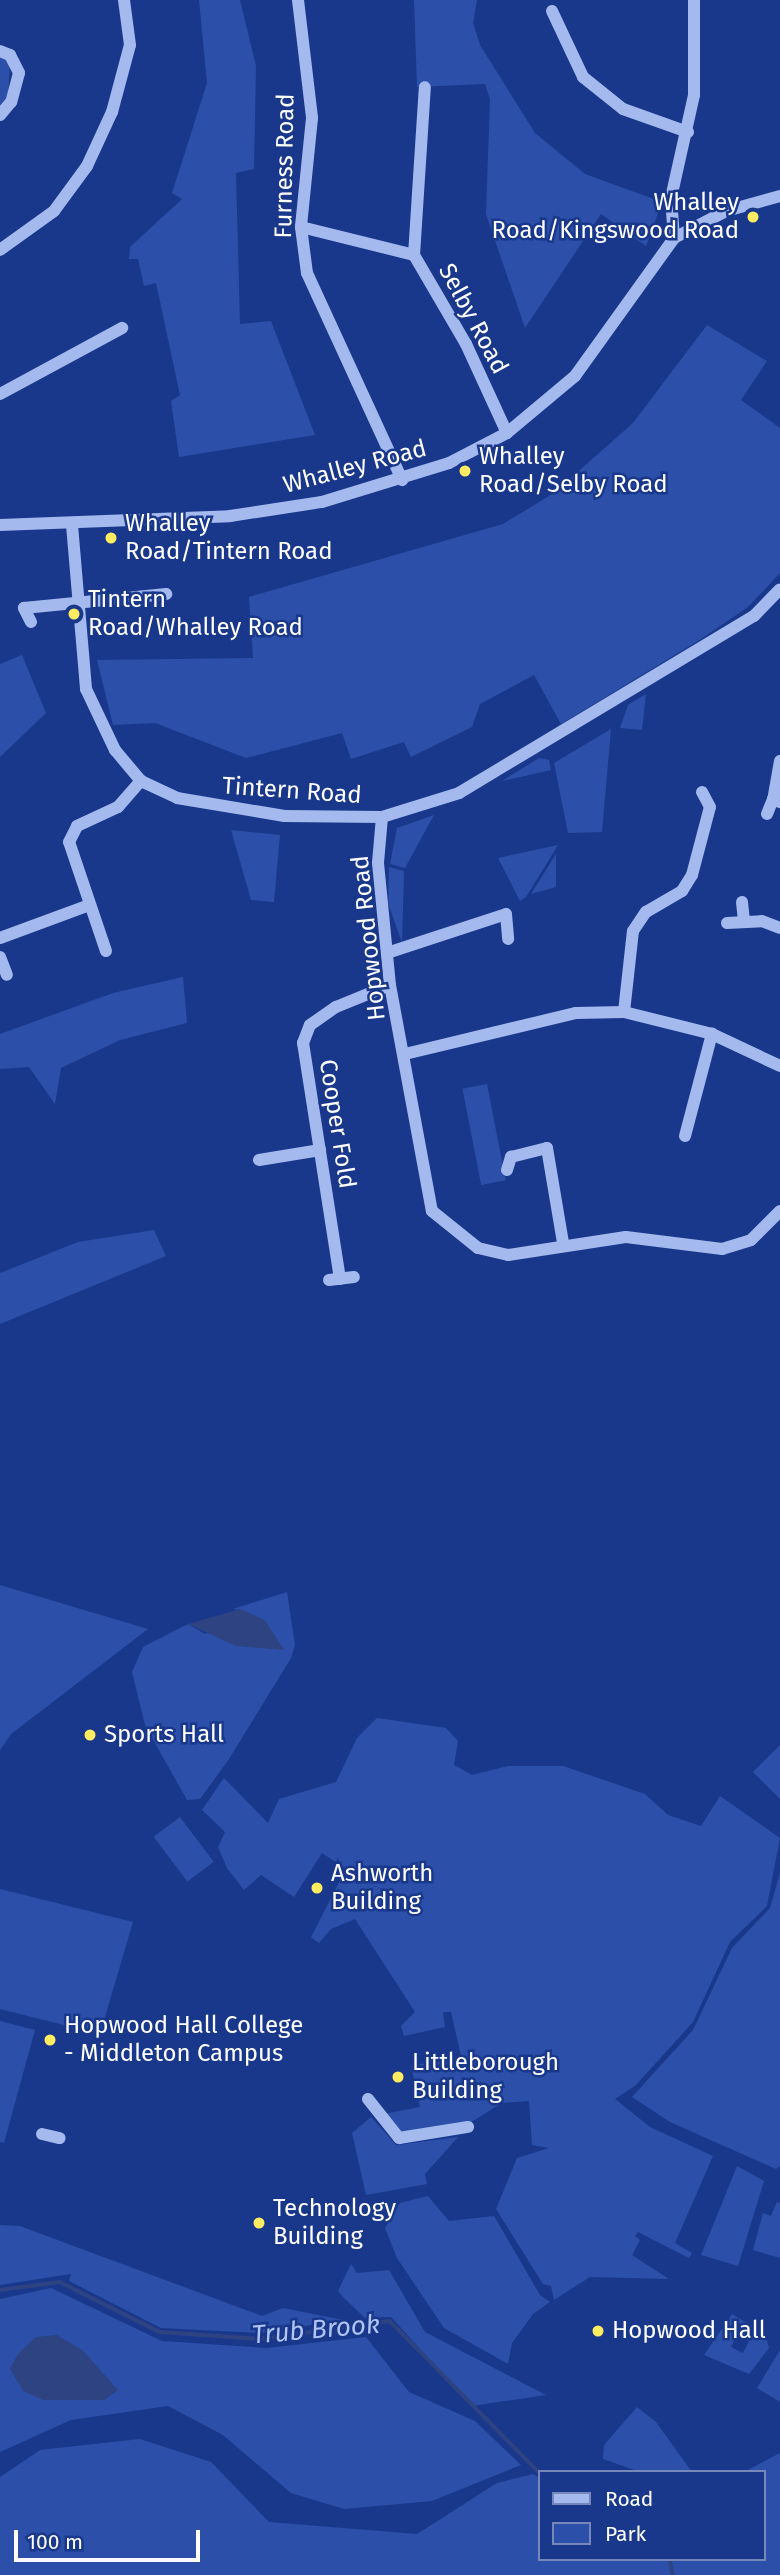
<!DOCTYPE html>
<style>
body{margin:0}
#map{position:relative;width:780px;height:2575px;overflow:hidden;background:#19388b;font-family:"Fira Sans",sans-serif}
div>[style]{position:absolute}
.green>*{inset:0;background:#2c50a9;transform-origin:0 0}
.water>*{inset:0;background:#2e4382}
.stream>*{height:3.5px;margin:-1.75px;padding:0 1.75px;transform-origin:1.75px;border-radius:1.75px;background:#2e4382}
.minor>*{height:12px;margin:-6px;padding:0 6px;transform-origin:6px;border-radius:6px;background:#a4b9ee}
.dots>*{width:19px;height:19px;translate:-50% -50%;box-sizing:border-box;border:4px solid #19388b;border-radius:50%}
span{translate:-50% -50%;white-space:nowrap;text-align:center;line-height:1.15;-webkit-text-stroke:5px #19388b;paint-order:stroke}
.street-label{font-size:24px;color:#fff}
.poi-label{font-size:24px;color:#fff}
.right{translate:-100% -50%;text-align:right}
.left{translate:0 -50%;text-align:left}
.water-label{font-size:26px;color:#b0c4f5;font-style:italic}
.legend{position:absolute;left:538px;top:2470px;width:228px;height:91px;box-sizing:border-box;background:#19388b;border:2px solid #7588b9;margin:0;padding:9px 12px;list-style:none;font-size:21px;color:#fff}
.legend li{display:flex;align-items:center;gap:14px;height:35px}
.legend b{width:35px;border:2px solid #7588b9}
.scale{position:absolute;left:14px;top:2530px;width:186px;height:32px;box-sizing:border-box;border:4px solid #fff;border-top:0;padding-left:9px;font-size:21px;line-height:24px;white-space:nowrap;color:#fff;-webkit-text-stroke:5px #19388b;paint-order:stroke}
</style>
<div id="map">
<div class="green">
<div style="clip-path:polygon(199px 0,240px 0,256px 66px,254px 169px,236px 173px,240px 324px,271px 321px,315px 435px,179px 457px,171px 401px,180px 395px,156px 283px,144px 286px,138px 259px,129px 259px,130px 247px,182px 199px,172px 193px,207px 83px)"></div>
<div style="clip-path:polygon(414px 0,477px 0,473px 23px,480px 45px,535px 133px,585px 174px,662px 202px,646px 246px,601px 214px,525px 328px,486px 214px,490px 99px,485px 84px,417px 87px)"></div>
<div style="clip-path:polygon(0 55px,10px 63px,8px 97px,0 107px)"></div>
<div style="clip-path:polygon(707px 325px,767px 361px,741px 400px,780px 428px,780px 573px,748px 607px,701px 639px,561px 724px,534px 675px,480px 704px,472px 727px,411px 757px,404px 742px,351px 759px,342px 733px,246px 758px,155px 723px,113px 725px,97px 660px,253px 658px,249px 597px,503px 524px,554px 493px,633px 423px)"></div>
<div style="clip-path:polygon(22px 655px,46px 713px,0 757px,0 664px)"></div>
<div style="clip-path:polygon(646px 694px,642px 730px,620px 728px,628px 705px)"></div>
<div style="clip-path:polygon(611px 729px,602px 832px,568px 833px,554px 763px)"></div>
<div style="clip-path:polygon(539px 758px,549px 760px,551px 770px,502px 781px)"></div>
<div style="clip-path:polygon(434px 815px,405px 868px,390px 864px,397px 828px)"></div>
<div style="clip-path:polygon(231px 830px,280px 835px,274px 902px,251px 900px)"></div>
<div style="clip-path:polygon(558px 845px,526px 897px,520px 901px,498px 858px)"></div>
<div style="clip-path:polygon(556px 854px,556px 887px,531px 894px)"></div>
<div style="clip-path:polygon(389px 867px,404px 871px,402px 943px,388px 903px)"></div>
<div style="clip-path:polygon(183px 977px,187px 1023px,120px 1040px,61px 1068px,55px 1104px,29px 1067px,0 1069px,0 1034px,113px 993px)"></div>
<div style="left:487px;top:1084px;width:98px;height:25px;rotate:79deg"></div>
<div style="clip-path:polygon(154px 1230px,166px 1256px,0 1324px,0 1273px,78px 1242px)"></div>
<div style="clip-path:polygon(0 1585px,148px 1629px,11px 1734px,0 1750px)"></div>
<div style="clip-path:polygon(287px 1592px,295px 1645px,291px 1658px,229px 1759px,200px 1799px,187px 1800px,145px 1725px,132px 1672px,143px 1647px,188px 1624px,205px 1634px,240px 1610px,233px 1609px)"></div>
<div style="clip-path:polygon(377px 1718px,446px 1728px,458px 1741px,454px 1765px,472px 1775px,508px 1766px,563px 1766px,645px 1794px,668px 1815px,701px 1826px,720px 1796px,780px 1838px,767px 1906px,730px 1942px,693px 2022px,636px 2085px,615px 2099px,650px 2127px,713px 2156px,675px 2243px,692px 2253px,689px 2258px,638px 2232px,635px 2236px,640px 2240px,632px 2255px,669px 2279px,590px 2277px,554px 2300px,551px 2286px,543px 2284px,496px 2209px,517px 2158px,549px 2148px,532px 2145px,529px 2101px,502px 2103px,468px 2124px,398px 2134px,384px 2114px,420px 2107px,411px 2066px,461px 2056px,451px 2012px,443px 2012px,445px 2027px,404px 2036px,401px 2026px,415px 2012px,355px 1919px,331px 1929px,319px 1943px,311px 1937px,346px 1869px,322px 1853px,294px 1897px,261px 1875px,244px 1890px,227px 1868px,218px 1847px,225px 1832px,202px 1810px,224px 1778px,268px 1823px,279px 1799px,336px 1782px,357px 1738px)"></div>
<div style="clip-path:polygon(780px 1745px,780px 1799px,753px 1772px)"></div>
<div style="left:180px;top:1817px;width:56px;height:33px;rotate:53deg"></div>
<div style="clip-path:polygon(780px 1873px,780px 2166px,776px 2169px,670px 2122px,632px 2097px,693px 2030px,732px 1948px,770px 1908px)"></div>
<div style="clip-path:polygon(0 1889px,133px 1922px,100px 2034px,0 2009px)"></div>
<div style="clip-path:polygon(0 2021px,35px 2030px,4px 2143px,0 2142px)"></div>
<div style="clip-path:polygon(371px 2117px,396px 2145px,458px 2137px,425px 2174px,427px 2184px,366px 2195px,352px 2133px)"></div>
<div style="clip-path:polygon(737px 2166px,764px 2181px,738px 2266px,701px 2255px)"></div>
<div style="clip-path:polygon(428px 2196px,449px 2221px,494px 2216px,540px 2295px,550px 2302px,533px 2314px,512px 2343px,508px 2364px,444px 2328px,397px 2258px,385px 2228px,400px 2203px)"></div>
<div style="clip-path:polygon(777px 2202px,780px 2203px,780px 2258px,753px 2250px,763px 2213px,771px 2216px)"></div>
<div style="clip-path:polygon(0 2225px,20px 2226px,262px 2316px,283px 2308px,343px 2320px,260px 2333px,161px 2328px,69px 2281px,71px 2274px,0 2285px)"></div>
<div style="clip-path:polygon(351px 2264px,357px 2273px,389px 2270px,425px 2332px,546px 2395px,472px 2406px,391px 2317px,365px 2318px,344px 2298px,338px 2291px)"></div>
<div style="clip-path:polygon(evenodd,51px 2288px,162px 2341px,267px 2348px,366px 2337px,409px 2392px,475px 2421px,521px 2465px,432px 2501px,344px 2509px,291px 2493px,223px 2435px,168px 2406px,71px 2420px,0 2452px,0 2299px,51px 2288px,82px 2350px,117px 2390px,104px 2400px,43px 2400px,82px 2350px)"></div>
<div style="clip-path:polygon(evenodd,732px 2314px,765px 2334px,769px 2348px,749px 2374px,704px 2355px,732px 2314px,737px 2335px,749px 2341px,743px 2353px,731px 2347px,737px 2335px)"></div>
<div style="clip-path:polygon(780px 2350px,780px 2402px,757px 2388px)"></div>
<div style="clip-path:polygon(637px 2407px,656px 2422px,692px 2472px,640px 2472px,603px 2459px,604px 2445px)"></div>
<div style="clip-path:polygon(140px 2439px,211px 2462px,269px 2522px,417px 2534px,497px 2483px,533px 2474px,540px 2478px,540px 2559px,764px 2559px,764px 2472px,744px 2472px,780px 2453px,780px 2575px,0 2575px,0 2477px,40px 2450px)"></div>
</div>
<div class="water">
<div style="clip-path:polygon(240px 1609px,265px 1620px,284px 1650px,236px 1646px,188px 1624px)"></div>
<div style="clip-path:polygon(57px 2335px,82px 2350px,118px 2390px,104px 2400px,43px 2400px,23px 2391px,10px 2369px,18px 2354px,36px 2337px)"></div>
</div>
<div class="stream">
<div style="left:0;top:2290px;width:61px;rotate:-7.6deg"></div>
<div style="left:60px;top:2282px;width:112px;rotate:26.6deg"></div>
<div style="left:160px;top:2332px;width:100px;rotate:4deg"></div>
<div style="left:260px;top:2339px;width:131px;rotate:-7.9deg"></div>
<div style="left:390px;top:2321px;width:214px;rotate:45.4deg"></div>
<div style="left:670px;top:2559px;width:16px;rotate:79deg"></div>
</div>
<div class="minor">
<div style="left:298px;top:0;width:119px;rotate:83.2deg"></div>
<div style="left:312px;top:118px;width:110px;rotate:95.8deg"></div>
<div style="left:301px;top:227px;width:46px;rotate:82.6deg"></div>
<div style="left:307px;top:273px;width:228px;rotate:65.3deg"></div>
<div style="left:552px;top:11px;width:73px;rotate:64.8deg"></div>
<div style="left:583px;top:77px;width:51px;rotate:38.7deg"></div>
<div style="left:623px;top:109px;width:69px;rotate:19.5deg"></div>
<div style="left:0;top:51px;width:11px;rotate:22deg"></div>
<div style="left:10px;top:55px;width:20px;rotate:63deg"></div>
<div style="left:19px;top:73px;width:30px;rotate:105deg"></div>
<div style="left:11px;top:102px;width:17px;rotate:130deg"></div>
<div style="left:301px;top:227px;width:116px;rotate:13.9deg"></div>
<div style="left:414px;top:255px;width:103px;rotate:59.7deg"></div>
<div style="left:466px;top:344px;width:98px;rotate:65.3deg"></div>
<div style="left:674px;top:238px;width:40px;rotate:-94.3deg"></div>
<div style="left:671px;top:198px;width:106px;rotate:-77.4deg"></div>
<div style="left:694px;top:95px;width:95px;rotate:-90deg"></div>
<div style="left:0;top:250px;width:67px;rotate:-35.8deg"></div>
<div style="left:54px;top:211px;width:56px;rotate:-53.7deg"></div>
<div style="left:87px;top:166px;width:60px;rotate:-65.2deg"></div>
<div style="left:112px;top:112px;width:69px;rotate:-75deg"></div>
<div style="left:130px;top:45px;width:45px;rotate:-97.6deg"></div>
<div style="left:414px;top:255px;width:168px;rotate:-86.3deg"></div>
<div style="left:0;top:394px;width:139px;rotate:-28.4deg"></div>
<div style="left:0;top:525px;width:230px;rotate:-2.2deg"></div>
<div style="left:230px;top:516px;width:93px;rotate:-8.7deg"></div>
<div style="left:322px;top:502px;width:133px;rotate:-17.1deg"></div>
<div style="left:449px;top:463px;width:65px;rotate:-27.3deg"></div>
<div style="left:507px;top:433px;width:89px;rotate:-40deg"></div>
<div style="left:575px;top:376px;width:170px;rotate:-54.3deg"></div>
<div style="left:674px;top:238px;width:59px;rotate:-27.4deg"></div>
<div style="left:726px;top:211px;width:56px;rotate:-15.5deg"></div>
<div style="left:72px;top:525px;width:165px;rotate:85.1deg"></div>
<div style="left:86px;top:689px;width:68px;rotate:64.6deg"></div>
<div style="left:115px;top:750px;width:40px;rotate:50deg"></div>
<div style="left:141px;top:781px;width:40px;rotate:25deg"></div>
<div style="left:177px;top:798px;width:109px;rotate:9.5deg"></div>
<div style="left:284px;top:816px;width:98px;rotate:0.6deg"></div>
<div style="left:382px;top:817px;width:81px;rotate:-17.3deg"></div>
<div style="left:459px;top:793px;width:344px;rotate:-31deg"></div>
<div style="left:754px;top:616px;width:37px;rotate:-46deg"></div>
<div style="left:31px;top:622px;width:16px;rotate:-117deg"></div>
<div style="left:24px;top:608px;width:143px;rotate:-5.6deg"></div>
<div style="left:780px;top:761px;width:39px;rotate:100deg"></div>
<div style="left:773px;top:799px;width:8px;rotate:23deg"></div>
<div style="left:767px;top:814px;width:16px;rotate:-68deg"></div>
<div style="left:382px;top:817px;width:46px;rotate:95deg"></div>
<div style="left:378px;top:863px;width:123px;rotate:84.4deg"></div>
<div style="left:390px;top:985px;width:230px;rotate:79.5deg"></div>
<div style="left:432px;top:1211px;width:59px;rotate:38.8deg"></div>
<div style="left:478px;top:1248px;width:31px;rotate:13deg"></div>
<div style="left:508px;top:1255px;width:119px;rotate:-8.7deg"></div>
<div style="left:626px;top:1237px;width:97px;rotate:7.1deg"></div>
<div style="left:722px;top:1249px;width:30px;rotate:-17deg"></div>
<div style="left:751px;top:1240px;width:41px;rotate:-45deg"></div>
<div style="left:742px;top:902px;width:20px;rotate:84deg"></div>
<div style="left:727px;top:923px;width:35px;rotate:-3deg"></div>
<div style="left:762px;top:921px;width:19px;rotate:21deg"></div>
<div style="left:0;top:938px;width:95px;rotate:-20.3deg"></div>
<div style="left:106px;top:951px;width:115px;rotate:-108.7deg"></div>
<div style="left:69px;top:842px;width:18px;rotate:-63deg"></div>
<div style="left:77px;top:826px;width:45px;rotate:-24.9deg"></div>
<div style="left:118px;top:807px;width:35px;rotate:-49deg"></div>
<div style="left:387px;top:953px;width:125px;rotate:-18.1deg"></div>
<div style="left:506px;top:914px;width:25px;rotate:85deg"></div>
<div style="left:0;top:957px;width:19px;rotate:69deg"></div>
<div style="left:624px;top:1012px;width:81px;rotate:-83.7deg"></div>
<div style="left:633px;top:931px;width:23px;rotate:-56deg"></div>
<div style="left:646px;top:912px;width:42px;rotate:-30.3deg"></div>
<div style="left:682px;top:891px;width:19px;rotate:-58deg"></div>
<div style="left:692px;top:875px;width:70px;rotate:-75.2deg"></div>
<div style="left:710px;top:807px;width:17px;rotate:-118deg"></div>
<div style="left:405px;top:1054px;width:176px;rotate:-13.5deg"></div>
<div style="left:576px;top:1013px;width:48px;rotate:-1.2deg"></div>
<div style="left:624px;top:1012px;width:91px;rotate:14deg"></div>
<div style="left:712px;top:1034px;width:75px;rotate:25.2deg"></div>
<div style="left:685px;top:1136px;width:106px;rotate:-75.2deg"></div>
<div style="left:259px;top:1160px;width:62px;rotate:-9.3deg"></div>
<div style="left:507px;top:1170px;width:14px;rotate:-73deg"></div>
<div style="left:511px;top:1157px;width:37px;rotate:-14deg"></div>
<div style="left:547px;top:1148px;width:96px;rotate:80.4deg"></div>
<div style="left:340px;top:1279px;width:239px;rotate:-98.9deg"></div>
<div style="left:303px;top:1043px;width:19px;rotate:-69deg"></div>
<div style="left:310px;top:1025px;width:32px;rotate:-35deg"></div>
<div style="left:336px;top:1007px;width:58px;rotate:-22.2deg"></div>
<div style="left:329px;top:1280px;width:25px;rotate:-7deg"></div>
<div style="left:368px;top:2099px;width:50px;rotate:51.5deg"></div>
<div style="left:399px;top:2138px;width:70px;rotate:-9.1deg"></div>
<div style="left:42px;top:2134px;width:18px;rotate:13deg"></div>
</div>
<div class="dots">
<div style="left:753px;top:217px;background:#ffec61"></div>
<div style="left:465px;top:471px;background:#ffec61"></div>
<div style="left:111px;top:538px;background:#ffec61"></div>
<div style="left:74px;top:614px;background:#ffec61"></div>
<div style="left:90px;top:1735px;background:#ffec61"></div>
<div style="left:317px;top:1888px;background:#ffec61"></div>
<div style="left:50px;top:2040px;background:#ffec61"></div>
<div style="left:398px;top:2077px;background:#ffec61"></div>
<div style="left:259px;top:2223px;background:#ffec61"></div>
<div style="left:598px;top:2331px;background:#ffec61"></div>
</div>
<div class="street-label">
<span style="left:285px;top:166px;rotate:-89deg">Furness Road</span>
<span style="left:473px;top:319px;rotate:62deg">Selby Road</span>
<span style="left:355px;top:467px;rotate:-15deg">Whalley Road</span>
<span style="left:292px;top:791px;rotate:4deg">Tintern Road</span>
<span style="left:369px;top:938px;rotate:-96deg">Hopwood Road</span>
<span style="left:337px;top:1124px;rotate:81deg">Cooper Fold</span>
</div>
<div class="poi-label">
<span class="right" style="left:739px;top:217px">Whalley<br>Road/Kingswood Road</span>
<span class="left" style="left:479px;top:471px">Whalley<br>Road/Selby Road</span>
<span class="left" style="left:125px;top:538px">Whalley<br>Road/Tintern Road</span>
<span class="left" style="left:88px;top:614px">Tintern<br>Road/Whalley Road</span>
<span class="left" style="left:104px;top:1735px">Sports Hall</span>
<span class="left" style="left:331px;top:1888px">Ashworth<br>Building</span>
<span class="left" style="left:64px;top:2040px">Hopwood Hall College<br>- Middleton Campus</span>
<span class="left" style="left:412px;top:2077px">Littleborough<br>Building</span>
<span class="left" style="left:273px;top:2223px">Technology<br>Building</span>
<span class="left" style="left:612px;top:2331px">Hopwood Hall</span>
</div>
<div class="water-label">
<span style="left:316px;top:2330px;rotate:-5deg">Trub Brook</span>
</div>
<ul class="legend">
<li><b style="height:9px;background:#a4b9ee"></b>Road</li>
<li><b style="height:19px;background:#2c50a9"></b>Park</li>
</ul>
<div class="scale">100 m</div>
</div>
